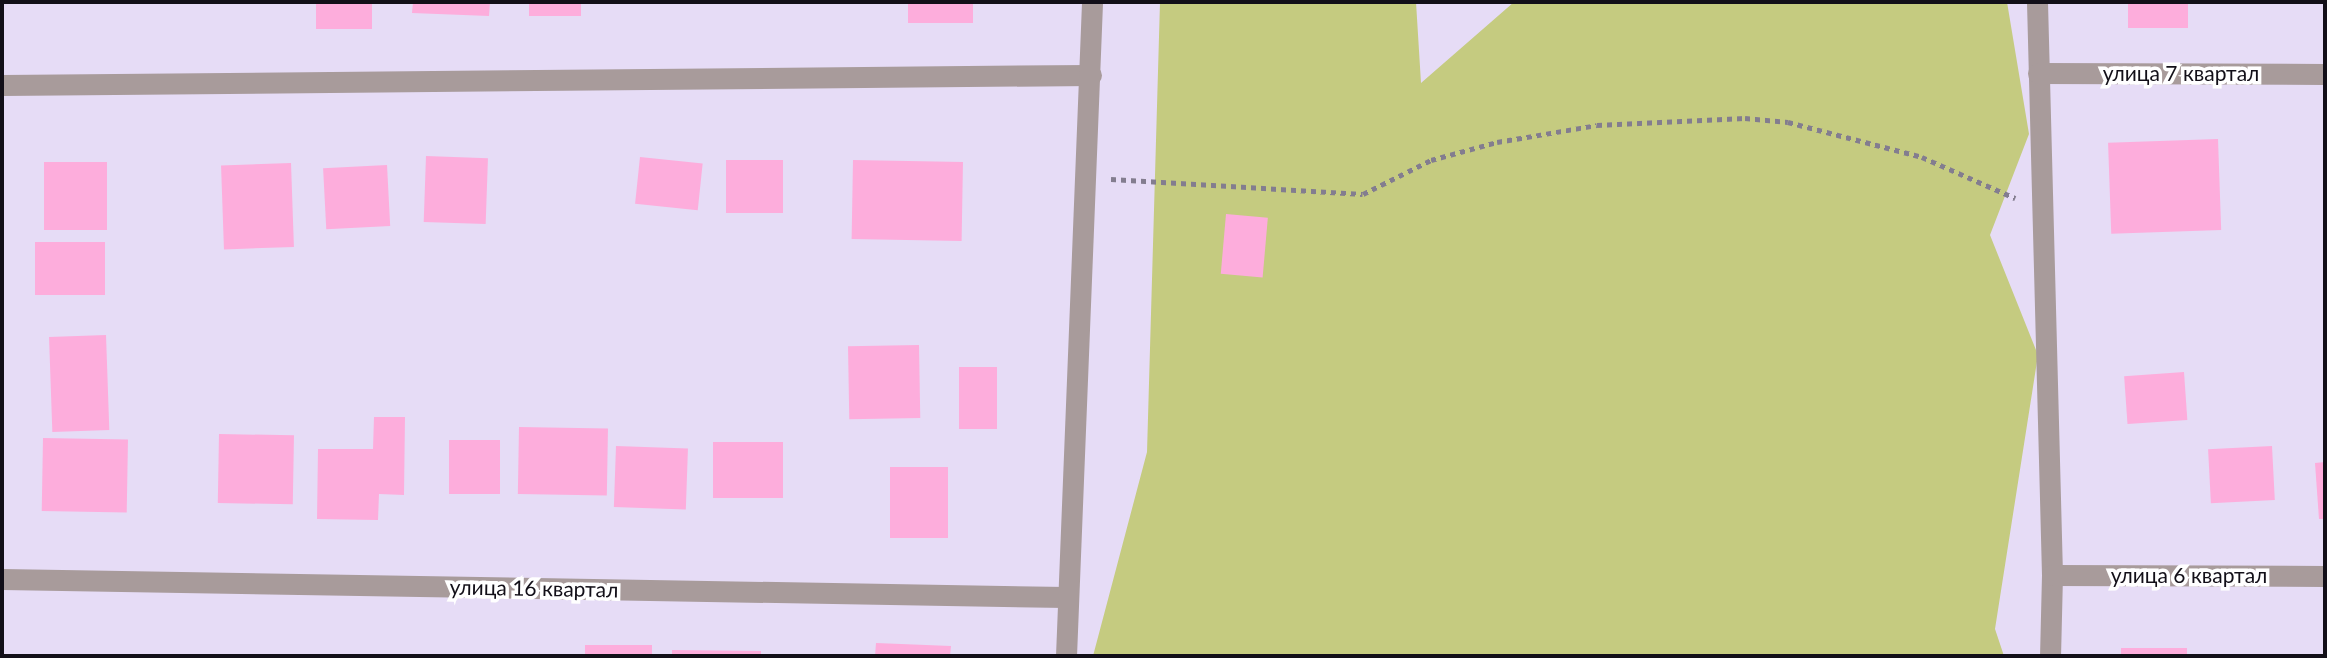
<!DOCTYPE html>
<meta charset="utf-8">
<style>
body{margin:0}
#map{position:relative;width:2327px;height:658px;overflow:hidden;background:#e6dcf6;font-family:Lato,sans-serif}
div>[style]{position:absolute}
.green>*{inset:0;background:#c5cb80}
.building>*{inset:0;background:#fdaddc;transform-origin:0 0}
.path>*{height:4.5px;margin-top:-2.25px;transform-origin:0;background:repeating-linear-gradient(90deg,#837d8f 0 5px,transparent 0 10px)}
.minor>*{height:21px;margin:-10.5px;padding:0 10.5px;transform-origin:10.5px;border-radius:10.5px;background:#a89b9b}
span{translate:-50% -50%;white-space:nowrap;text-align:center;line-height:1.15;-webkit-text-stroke:7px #fff;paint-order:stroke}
.street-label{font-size:21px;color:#120f18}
.frame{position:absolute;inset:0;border:4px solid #120f18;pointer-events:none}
</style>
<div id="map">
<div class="green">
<div style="clip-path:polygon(1160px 2px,1416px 2px,1421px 83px,1514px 2px,2007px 2px,2029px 134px,1990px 235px,2038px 355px,1995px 629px,2004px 656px,1093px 656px,1147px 452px)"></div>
</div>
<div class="building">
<div style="left:316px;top:2px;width:56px;height:27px"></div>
<div style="clip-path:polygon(413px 2px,490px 2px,489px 16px,412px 13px)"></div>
<div style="left:529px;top:2px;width:52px;height:14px"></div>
<div style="left:908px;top:2px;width:65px;height:21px"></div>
<div style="left:2128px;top:2px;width:60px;height:26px"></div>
<div style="left:2218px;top:139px;width:91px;height:110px;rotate:88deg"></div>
<div style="left:426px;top:156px;width:62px;height:66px;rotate:2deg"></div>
<div style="left:640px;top:157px;width:63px;height:47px;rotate:6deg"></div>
<div style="left:726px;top:160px;width:57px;height:53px"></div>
<div style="left:853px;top:160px;width:110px;height:79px;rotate:1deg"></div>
<div style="left:44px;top:162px;width:63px;height:68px"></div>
<div style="left:291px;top:163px;width:84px;height:70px;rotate:88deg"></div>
<div style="left:387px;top:165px;width:61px;height:64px;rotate:87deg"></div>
<div style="left:1226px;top:214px;width:42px;height:60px;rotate:5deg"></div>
<div style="left:35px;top:242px;width:70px;height:53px"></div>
<div style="left:106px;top:335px;width:95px;height:57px;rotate:88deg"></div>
<div style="left:919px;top:345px;width:73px;height:71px;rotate:89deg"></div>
<div style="left:959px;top:367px;width:38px;height:62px"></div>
<div style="left:2184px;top:372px;width:48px;height:60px;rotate:86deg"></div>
<div style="clip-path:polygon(374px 417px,405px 417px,404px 495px,379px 494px,378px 520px,317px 519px,318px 449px,373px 449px)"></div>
<div style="left:519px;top:427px;width:89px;height:67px;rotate:1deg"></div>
<div style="left:219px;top:434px;width:75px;height:69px;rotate:1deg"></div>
<div style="left:43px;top:438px;width:85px;height:73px;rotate:1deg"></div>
<div style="left:500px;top:440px;width:54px;height:51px;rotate:90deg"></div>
<div style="left:713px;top:442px;width:70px;height:56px"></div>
<div style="left:616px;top:446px;width:72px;height:61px;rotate:2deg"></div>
<div style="left:2272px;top:446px;width:54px;height:64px;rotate:87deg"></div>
<div style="clip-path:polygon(2325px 462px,2325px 519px,2319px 519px,2315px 463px)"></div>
<div style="left:890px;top:467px;width:58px;height:71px"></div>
<div style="clip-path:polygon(876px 643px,951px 646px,950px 656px,875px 656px)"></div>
<div style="left:585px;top:645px;width:67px;height:11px"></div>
<div style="left:2187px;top:648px;width:8px;height:66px;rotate:90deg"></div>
<div style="clip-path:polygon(672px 650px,761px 651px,761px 656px,672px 656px)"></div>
</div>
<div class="path">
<div style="left:1111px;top:179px;width:252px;rotate:3.4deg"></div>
<div style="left:1363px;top:194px;width:76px;rotate:-26.6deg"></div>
<div style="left:1431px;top:160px;width:68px;rotate:-15.3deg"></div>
<div style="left:1497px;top:142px;width:101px;rotate:-9.6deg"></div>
<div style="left:1597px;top:125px;width:148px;rotate:-2.7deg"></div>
<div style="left:1745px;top:118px;width:43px;rotate:5.3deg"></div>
<div style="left:1788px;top:122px;width:138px;rotate:14.6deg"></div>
<div style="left:1922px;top:157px;width:102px;rotate:23.8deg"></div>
</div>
<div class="minor">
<div style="left:2037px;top:2px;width:573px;rotate:88.5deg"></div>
<div style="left:2052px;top:575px;width:81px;rotate:91.4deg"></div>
<div style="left:2038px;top:73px;width:287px;rotate:0.2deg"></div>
<div style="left:2px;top:85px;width:1089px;rotate:-0.53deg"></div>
<div style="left:2052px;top:575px;width:273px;rotate:0.2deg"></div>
<div style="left:2px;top:579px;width:1064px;rotate:0.97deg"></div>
<div style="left:1066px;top:656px;width:655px;rotate:-87.72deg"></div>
</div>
<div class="street-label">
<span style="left:2181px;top:73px">улица 7 квартал</span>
<span style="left:2189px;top:575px">улица 6 квартал</span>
<span style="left:534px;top:588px;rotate:1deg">улица 16 квартал</span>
</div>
<div class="frame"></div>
</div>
